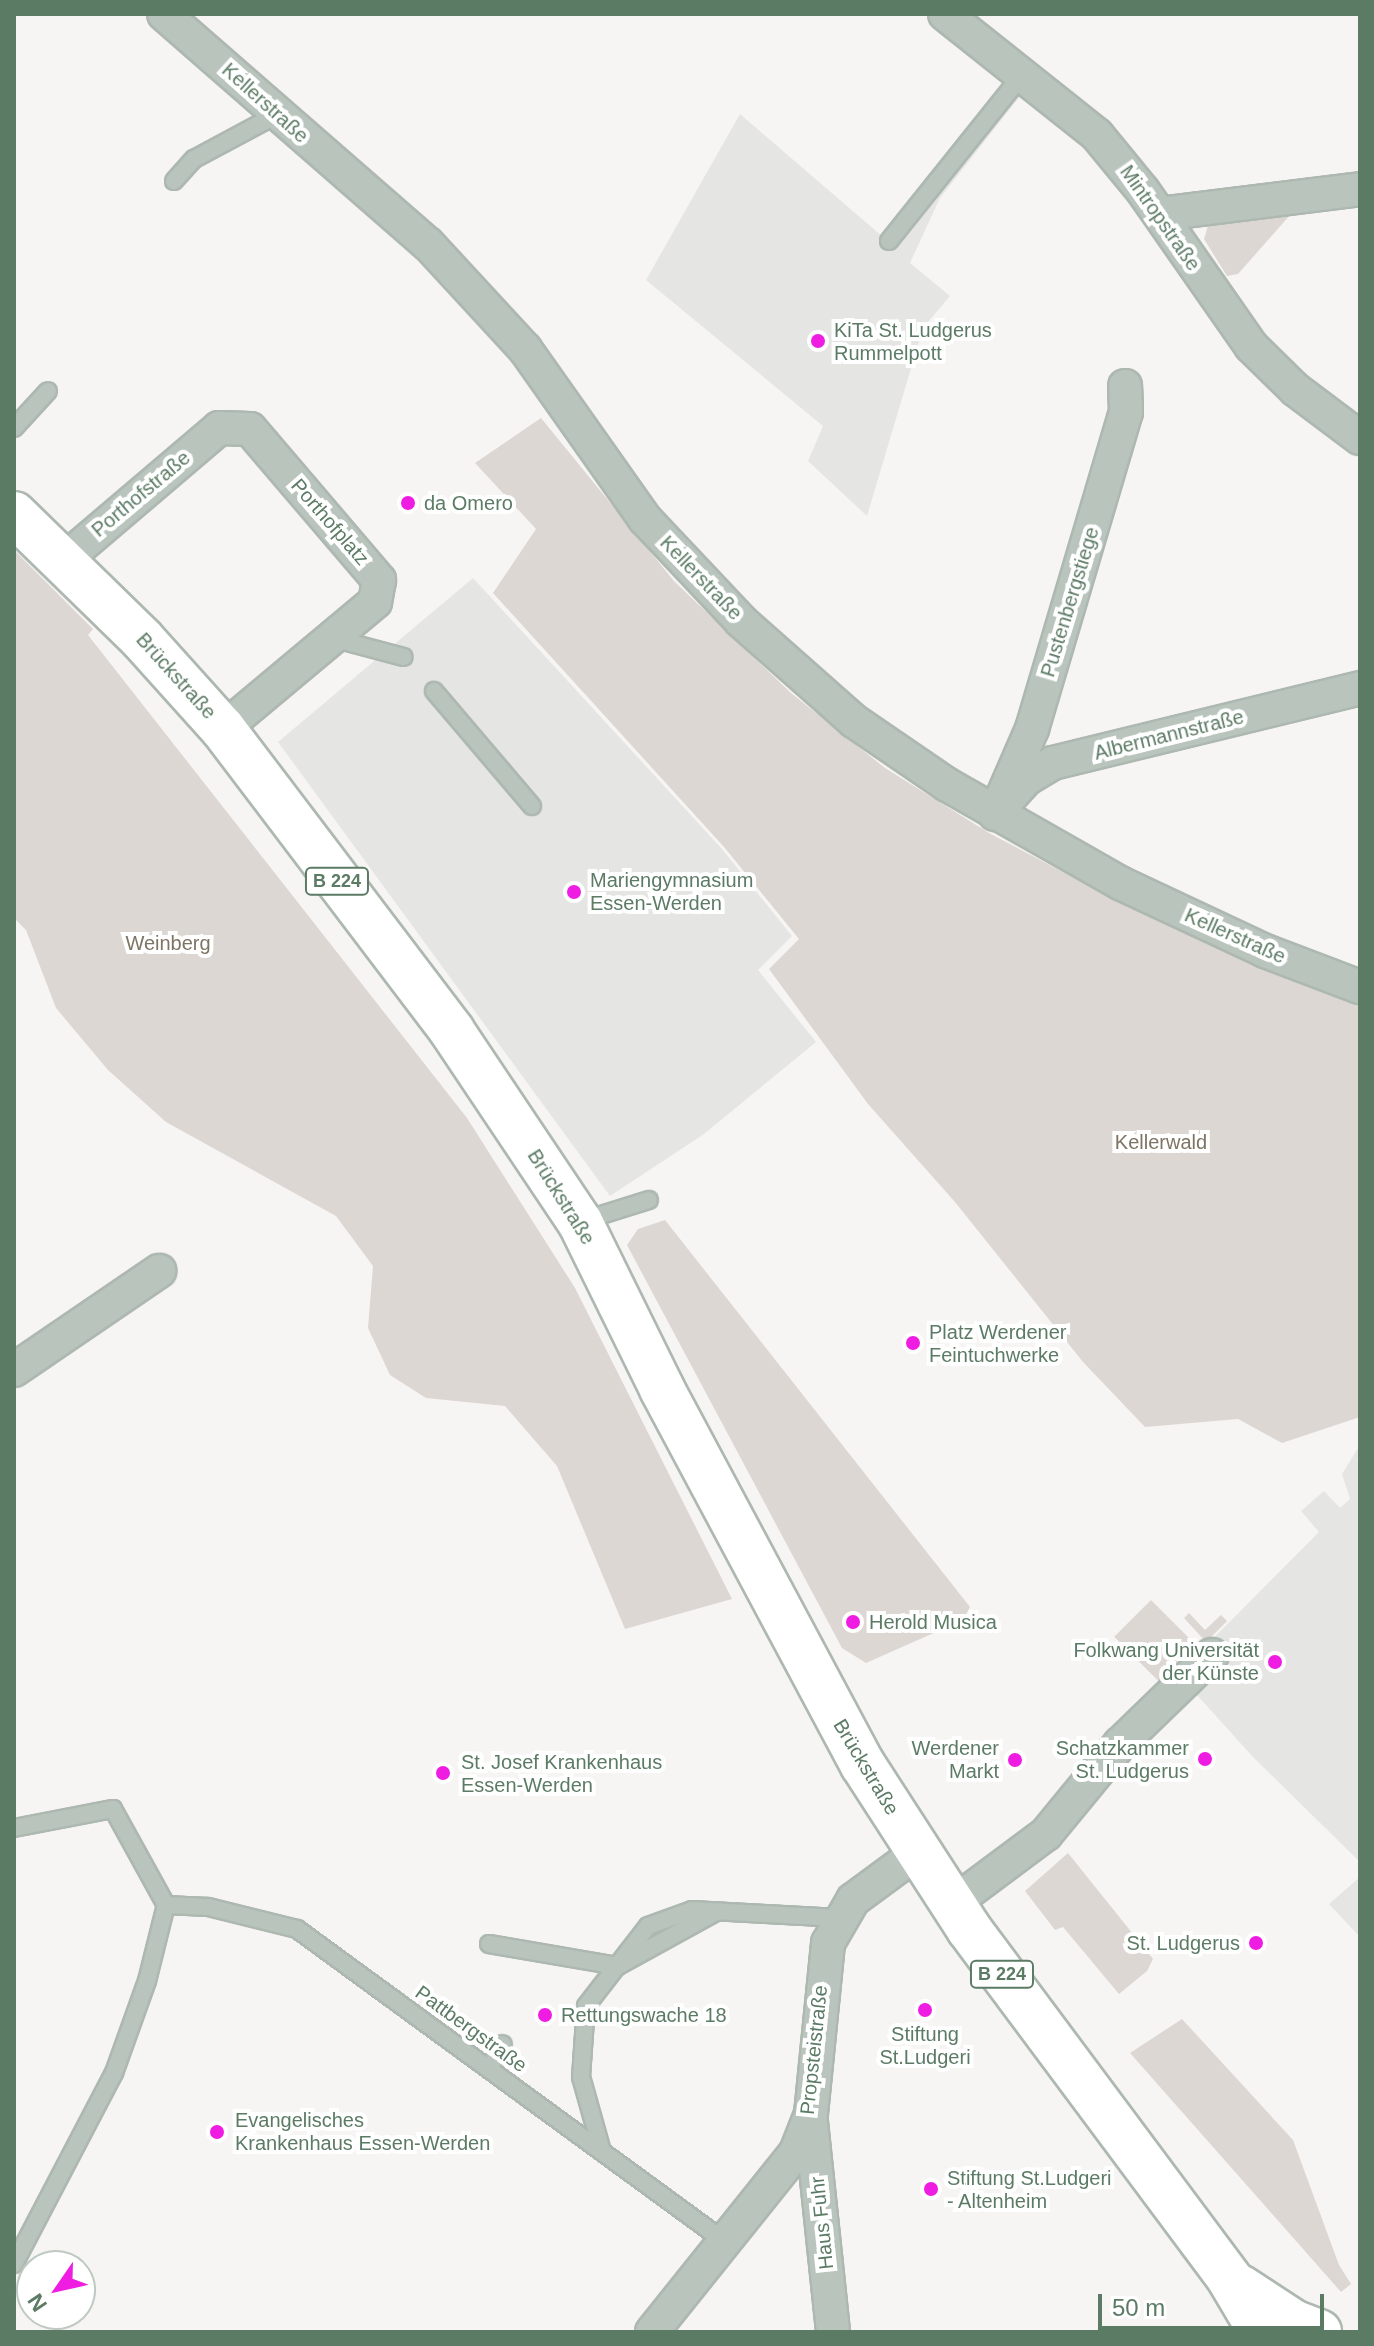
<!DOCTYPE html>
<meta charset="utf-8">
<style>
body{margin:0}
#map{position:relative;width:1374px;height:2346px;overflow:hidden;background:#f7f4f4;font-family:Arial,sans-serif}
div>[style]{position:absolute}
.built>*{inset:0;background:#e5e5e4}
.green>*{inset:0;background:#ddd7d3;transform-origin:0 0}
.roads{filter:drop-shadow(2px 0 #adb8b0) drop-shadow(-2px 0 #adb8b0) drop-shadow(0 2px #adb8b0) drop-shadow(0 -2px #adb8b0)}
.lane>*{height:16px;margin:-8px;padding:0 8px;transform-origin:8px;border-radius:8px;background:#b8c4bc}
.street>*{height:32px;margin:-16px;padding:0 16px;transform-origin:16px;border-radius:16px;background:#b8c4bc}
.primary>*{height:44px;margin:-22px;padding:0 22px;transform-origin:22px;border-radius:22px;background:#fff}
.dots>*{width:22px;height:22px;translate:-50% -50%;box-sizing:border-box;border:4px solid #fff;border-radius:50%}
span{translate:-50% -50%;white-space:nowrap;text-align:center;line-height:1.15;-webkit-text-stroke:8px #fff;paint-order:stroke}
.shield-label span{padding:2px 6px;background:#fff;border:2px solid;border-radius:6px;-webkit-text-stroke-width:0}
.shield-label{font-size:18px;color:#5c7b65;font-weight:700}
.street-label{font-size:20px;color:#5c7b65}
.poi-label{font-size:20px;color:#5c7b65}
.left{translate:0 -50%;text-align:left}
.right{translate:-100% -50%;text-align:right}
.park-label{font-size:20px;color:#7e7463}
.frame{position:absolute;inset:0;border:16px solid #5c7b65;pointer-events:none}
.north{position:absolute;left:16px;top:2250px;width:80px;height:80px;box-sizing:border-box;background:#fff;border:2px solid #becac1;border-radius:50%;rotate:236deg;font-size:22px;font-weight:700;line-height:32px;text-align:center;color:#5c7b65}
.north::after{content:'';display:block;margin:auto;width:28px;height:36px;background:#ef1ce1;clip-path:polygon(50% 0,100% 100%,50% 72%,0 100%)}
.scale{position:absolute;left:1098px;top:2294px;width:226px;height:36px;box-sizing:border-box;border:4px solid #5c7b65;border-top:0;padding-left:10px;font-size:24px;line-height:28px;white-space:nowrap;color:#5c7b65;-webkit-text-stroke:6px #fff;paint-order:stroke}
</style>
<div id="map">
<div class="built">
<div style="clip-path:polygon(1004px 83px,1021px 95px,940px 198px,910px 263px,950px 296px,923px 328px,867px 516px,808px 461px,823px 426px,646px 280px,740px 114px,883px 237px)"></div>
<div style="clip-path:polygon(473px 578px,722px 849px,792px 936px,758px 970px,816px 1042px,704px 1134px,610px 1196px,278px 742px)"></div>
<div style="clip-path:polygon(1360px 1445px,1360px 1862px,1253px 1757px,1178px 1674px,1319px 1532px,1301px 1511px,1324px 1491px,1340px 1508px,1350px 1499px,1342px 1474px)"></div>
<div style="clip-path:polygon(1360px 1877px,1360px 1937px,1329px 1904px)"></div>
</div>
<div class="green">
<div style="clip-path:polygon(1299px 205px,1238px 274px,1227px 276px,1204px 239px,1208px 226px,1218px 218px)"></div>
<div style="clip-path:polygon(541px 418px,674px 581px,791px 693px,885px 768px,989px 833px,1112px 898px,1259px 966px,1360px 1005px,1360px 1417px,1282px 1443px,1238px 1419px,1145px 1427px,1083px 1362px,955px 1202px,868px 1104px,769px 969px,799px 939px,724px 847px,493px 593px,536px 529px,475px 463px)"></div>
<div style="clip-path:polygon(14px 550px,93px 629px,88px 635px,467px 1118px,575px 1288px,732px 1599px,625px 1629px,557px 1466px,505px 1406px,426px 1398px,390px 1375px,368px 1328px,373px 1266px,336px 1216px,166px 1122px,108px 1070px,56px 1008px,26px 930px,14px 918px)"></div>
<div style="clip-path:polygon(665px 1220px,970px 1607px,963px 1620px,866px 1663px,842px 1648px,627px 1245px,638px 1229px)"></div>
<div style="left:1151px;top:1600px;width:66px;height:52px;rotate:45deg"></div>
<div style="clip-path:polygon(1189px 1613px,1205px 1630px,1221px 1615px,1227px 1621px,1206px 1642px,1184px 1618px)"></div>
<div style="clip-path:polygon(1068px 1853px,1153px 1959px,1147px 1971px,1119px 1994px,1063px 1927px,1055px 1930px,1025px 1891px)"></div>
<div style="clip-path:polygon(1182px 2019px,1293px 2140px,1339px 2265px,1351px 2284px,1341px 2292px,1130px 2053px)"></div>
</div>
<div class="roads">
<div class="lane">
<div style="left:174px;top:181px;width:30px;rotate:-48deg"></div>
<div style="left:194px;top:159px;width:95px;rotate:-28.2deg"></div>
<div style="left:889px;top:241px;width:214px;rotate:-51.3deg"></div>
<div style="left:14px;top:428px;width:50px;rotate:-47.4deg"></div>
<div style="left:332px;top:638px;width:74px;rotate:14.8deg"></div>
<div style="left:434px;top:691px;width:151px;rotate:49.6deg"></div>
<div style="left:582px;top:1221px;width:70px;rotate:-17.4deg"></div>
<div style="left:14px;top:1828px;width:101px;rotate:-10.9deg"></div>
<div style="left:113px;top:1809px;width:110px;rotate:61.1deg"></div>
<div style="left:489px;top:1944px;width:131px;rotate:9.7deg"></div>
<div style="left:618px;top:1966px;width:112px;rotate:-28.9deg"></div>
<div style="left:490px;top:2067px;width:26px;rotate:-61deg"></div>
<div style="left:601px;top:2148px;width:74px;rotate:-105.7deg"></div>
<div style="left:581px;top:2077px;width:71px;rotate:-86deg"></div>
<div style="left:586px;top:2006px;width:101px;rotate:-52.2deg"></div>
<div style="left:648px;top:1926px;width:47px;rotate:-20deg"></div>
<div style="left:692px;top:1910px;width:148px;rotate:3.1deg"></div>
<div style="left:14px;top:2264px;width:216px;rotate:-62.4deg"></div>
<div style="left:114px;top:2073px;width:98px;rotate:-70.3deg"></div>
<div style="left:147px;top:1981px;width:78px;rotate:-76deg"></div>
<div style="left:166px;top:1905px;width:42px;rotate:2.7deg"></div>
<div style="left:208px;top:1907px;width:92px;rotate:13.9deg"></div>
<div style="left:297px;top:1929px;width:532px;rotate:36.14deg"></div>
</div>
<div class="street">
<div style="left:164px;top:14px;width:350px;rotate:41.1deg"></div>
<div style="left:428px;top:244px;width:143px;rotate:47.3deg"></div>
<div style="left:525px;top:349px;width:208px;rotate:54.8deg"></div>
<div style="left:645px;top:519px;width:140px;rotate:46.7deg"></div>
<div style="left:741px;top:621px;width:151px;rotate:41.5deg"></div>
<div style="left:854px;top:721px;width:112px;rotate:34.4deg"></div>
<div style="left:946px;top:784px;width:200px;rotate:29.6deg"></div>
<div style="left:1120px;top:883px;width:160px;rotate:25.1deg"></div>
<div style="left:1265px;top:951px;width:102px;rotate:20.8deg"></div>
<div style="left:945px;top:14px;width:194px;rotate:38.5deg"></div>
<div style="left:1097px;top:135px;width:72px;rotate:50.6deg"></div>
<div style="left:1143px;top:191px;width:189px;rotate:55.1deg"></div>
<div style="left:1251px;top:346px;width:63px;rotate:44.4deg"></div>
<div style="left:1296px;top:390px;width:80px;rotate:36.9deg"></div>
<div style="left:1160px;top:214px;width:202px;rotate:-7.1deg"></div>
<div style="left:63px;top:561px;width:205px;rotate:-40.4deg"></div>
<div style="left:219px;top:428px;width:31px;rotate:2deg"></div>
<div style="left:250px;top:429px;width:199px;rotate:49.5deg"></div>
<div style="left:379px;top:580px;width:22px;rotate:100deg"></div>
<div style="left:375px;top:602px;width:198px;rotate:140.1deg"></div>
<div style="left:1008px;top:799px;width:27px;rotate:-48deg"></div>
<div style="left:1026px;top:779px;width:31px;rotate:-31deg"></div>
<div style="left:1053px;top:763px;width:316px;rotate:-13.7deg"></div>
<div style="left:995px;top:814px;width:93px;rotate:-66.5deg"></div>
<div style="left:1032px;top:729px;width:331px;rotate:-73.5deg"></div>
<div style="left:1126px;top:412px;width:26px;rotate:-92deg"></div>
<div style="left:14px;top:1370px;width:176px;rotate:-34.3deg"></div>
<div style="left:952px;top:1904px;width:117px;rotate:-36.7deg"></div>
<div style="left:1046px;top:1834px;width:117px;rotate:-50.6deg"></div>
<div style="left:1120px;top:1744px;width:128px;rotate:-44.1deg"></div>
<div style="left:811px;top:2122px;width:211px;rotate:84deg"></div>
<div style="left:652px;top:2332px;width:231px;rotate:-51.3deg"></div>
<div style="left:796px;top:2152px;width:41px;rotate:-68.5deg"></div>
<div style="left:811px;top:2114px;width:172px;rotate:-84.3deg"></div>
<div style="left:828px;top:1943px;width:50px;rotate:-59.8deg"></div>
<div style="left:853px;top:1900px;width:81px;rotate:-36.4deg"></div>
</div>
<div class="primary">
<div style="left:14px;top:514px;width:179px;rotate:44.3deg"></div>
<div style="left:142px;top:639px;width:121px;rotate:48deg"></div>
<div style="left:223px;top:729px;width:379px;rotate:52.8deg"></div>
<div style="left:452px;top:1031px;width:230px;rotate:56.2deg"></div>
<div style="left:580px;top:1222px;width:186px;rotate:63.8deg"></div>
<div style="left:662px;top:1389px;width:426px;rotate:61.9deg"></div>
<div style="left:863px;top:1765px;width:195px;rotate:57.1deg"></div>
<div style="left:969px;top:1929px;width:435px;rotate:53.3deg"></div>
<div style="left:1229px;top:2278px;width:63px;rotate:59.3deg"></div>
<div style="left:1240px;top:2287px;width:64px;rotate:33.4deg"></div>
<div style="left:1293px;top:2322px;width:28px;rotate:21deg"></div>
</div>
</div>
<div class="dots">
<div style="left:818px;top:341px;background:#ef1ce1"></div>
<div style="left:408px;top:503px;background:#ef1ce1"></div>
<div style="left:574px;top:892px;background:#ef1ce1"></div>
<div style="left:913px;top:1343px;background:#ef1ce1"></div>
<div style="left:853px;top:1622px;background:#ef1ce1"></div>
<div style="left:1275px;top:1662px;background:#ef1ce1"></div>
<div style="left:1205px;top:1759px;background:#ef1ce1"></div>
<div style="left:1015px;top:1760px;background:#ef1ce1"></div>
<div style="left:443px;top:1773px;background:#ef1ce1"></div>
<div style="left:1256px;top:1943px;background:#ef1ce1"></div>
<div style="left:925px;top:2010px;background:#ef1ce1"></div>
<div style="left:545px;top:2015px;background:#ef1ce1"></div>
<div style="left:217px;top:2132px;background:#ef1ce1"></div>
<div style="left:931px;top:2189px;background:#ef1ce1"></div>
</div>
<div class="shield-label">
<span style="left:337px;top:881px">B 224</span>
<span style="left:1002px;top:1974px">B 224</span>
</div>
<div class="street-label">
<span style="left:265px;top:103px;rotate:42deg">Kellerstraße</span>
<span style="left:1160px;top:218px;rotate:55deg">Mintropstraße</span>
<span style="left:141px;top:494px;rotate:-40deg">Porthofstraße</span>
<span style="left:330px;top:522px;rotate:49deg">Porthofplatz</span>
<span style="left:701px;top:578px;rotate:46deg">Kellerstraße</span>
<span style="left:1070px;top:602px;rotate:-73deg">Pustenbergstiege</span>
<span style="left:176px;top:676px;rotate:48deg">Brückstraße</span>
<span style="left:1169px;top:735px;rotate:-14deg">Albermannstraße</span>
<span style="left:1235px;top:936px;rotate:24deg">Kellerstraße</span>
<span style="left:561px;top:1197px;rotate:58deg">Brückstraße</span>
<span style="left:866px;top:1767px;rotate:59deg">Brückstraße</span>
<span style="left:471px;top:2029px;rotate:36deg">Pattbergstraße</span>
<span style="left:814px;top:2050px;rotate:-84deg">Propsteistraße</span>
<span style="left:822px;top:2223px;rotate:-96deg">Haus Fuhr</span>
</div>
<div class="poi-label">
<span class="left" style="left:834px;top:342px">KiTa St. Ludgerus<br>Rummelpott</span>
<span class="left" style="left:424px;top:503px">da Omero</span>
<span class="left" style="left:590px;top:892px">Mariengymnasium<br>Essen-Werden</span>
<span class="left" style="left:929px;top:1344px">Platz Werdener<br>Feintuchwerke</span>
<span class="left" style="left:869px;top:1622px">Herold Musica</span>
<span class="right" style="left:1259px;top:1662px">Folkwang Universität<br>der Künste</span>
<span class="right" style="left:999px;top:1760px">Werdener<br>Markt</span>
<span class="right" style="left:1189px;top:1760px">Schatzkammer<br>St. Ludgerus</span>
<span class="left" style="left:461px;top:1774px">St. Josef Krankenhaus<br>Essen-Werden</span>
<span class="right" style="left:1240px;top:1943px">St. Ludgerus</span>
<span class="left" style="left:561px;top:2015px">Rettungswache 18</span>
<span style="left:925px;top:2046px">Stiftung<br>St.Ludgeri</span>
<span class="left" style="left:235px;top:2132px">Evangelisches<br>Krankenhaus Essen-Werden</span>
<span class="left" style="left:947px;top:2190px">Stiftung St.Ludgeri<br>- Altenheim</span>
</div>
<div class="park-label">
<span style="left:168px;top:943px">Weinberg</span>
<span style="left:1161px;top:1142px">Kellerwald</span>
</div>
<div class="frame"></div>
<div class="north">N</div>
<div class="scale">50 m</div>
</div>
